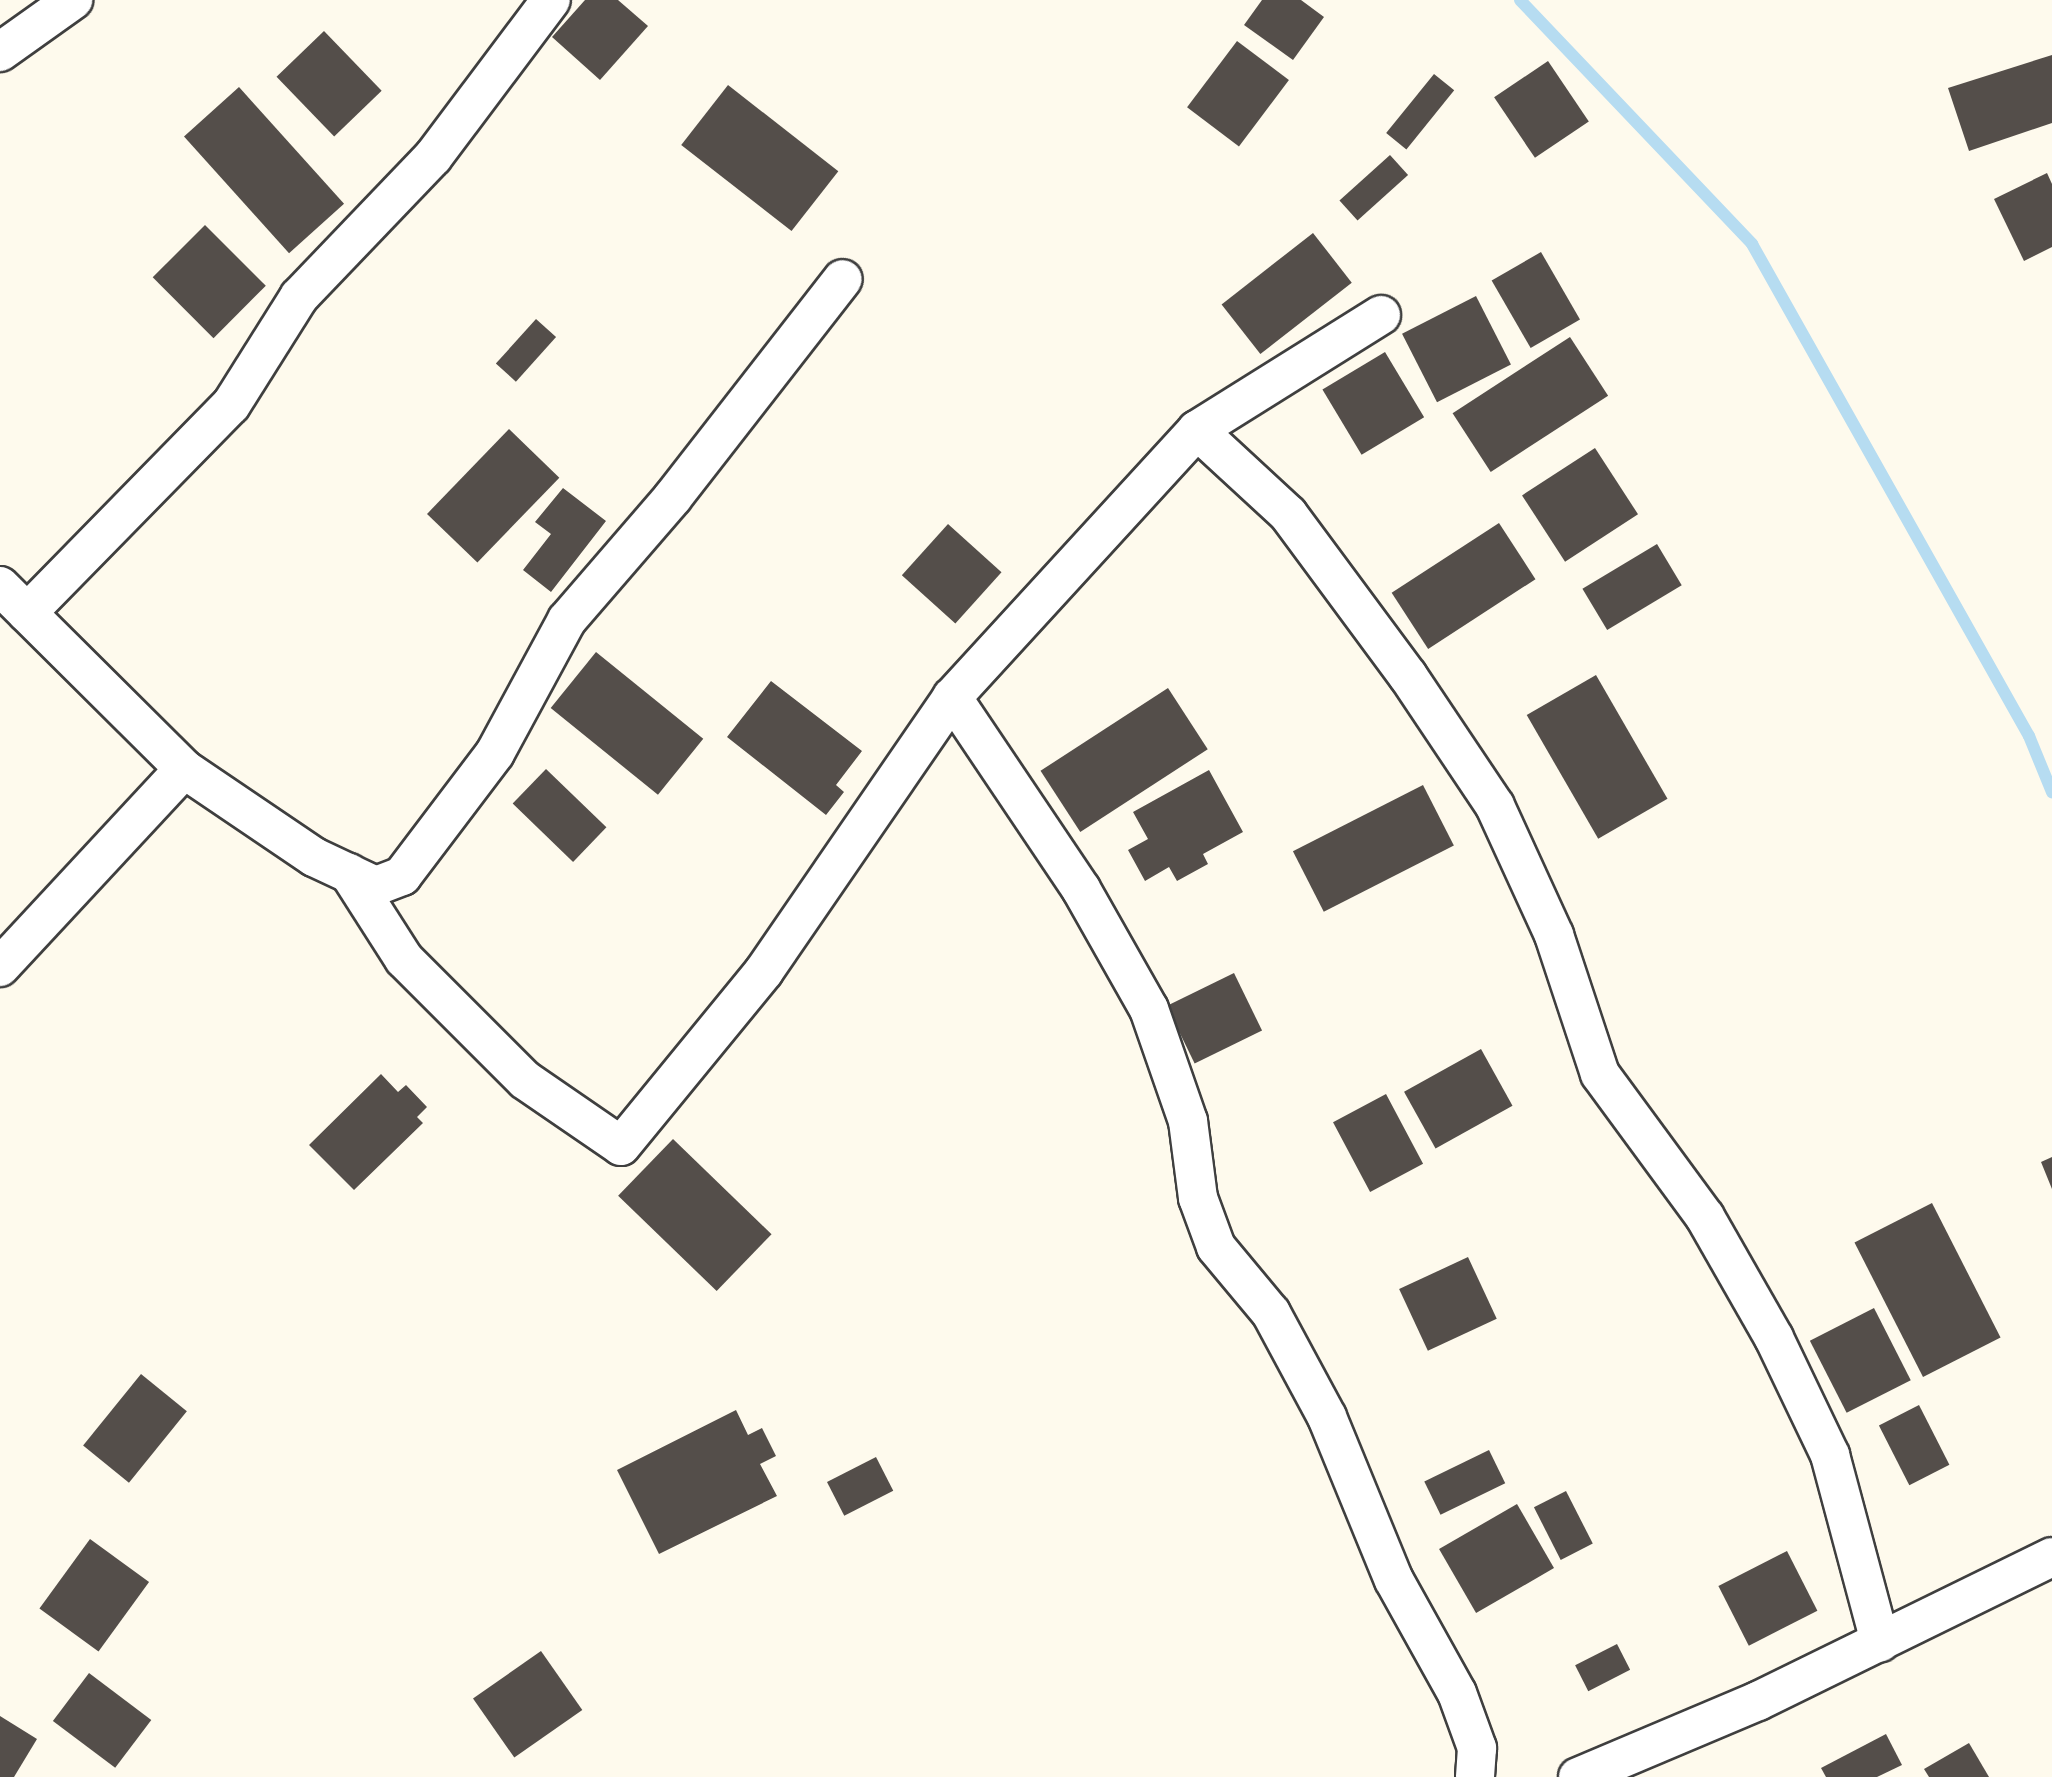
<!DOCTYPE html>
<style>
body{margin:0}
#map{position:relative;width:2052px;height:1777px;overflow:hidden;background:#fefaed;font-family:Georgia,serif}
div>[style]{position:absolute}
.stream>*{height:12px;margin:-6px;padding:0 6px;transform-origin:6px;border-radius:6px;background:#b6dcf1}
.building>*{inset:0;background:#544e4a;transform-origin:0 0}
.roads{filter:drop-shadow(2px 0 #3f3f3f) drop-shadow(-2px 0 #3f3f3f) drop-shadow(0 2px #3f3f3f) drop-shadow(0 -2px #3f3f3f)}
.street>*{height:38px;margin:-19px;padding:0 19px;transform-origin:19px;border-radius:19px;background:#fff}
span{translate:-50% -50%;white-space:nowrap;text-align:center;line-height:1.15;-webkit-text-stroke:8px #fff;paint-order:stroke}
</style>
<div id="map">
<div class="stream">
<div style="left:1520px;top:0;width:337px;rotate:46.4deg"></div>
<div style="left:1752px;top:244px;width:565px;rotate:60.62deg"></div>
<div style="left:2029px;top:736px;width:61px;rotate:67.7deg"></div>
</div>
<div class="building">
<div style="clip-path:polygon(585px 0,618px 0,648px 26px,600px 80px,552px 37px)"></div>
<div style="clip-path:polygon(1262px 0,1301px 0,1324px 17px,1293px 60px,1244px 25px)"></div>
<div style="left:324px;top:31px;width:83px;height:66px;rotate:46deg"></div>
<div style="left:1237px;top:41px;width:65px;height:83px;rotate:37deg"></div>
<div style="clip-path:polygon(2052px 55px,2052px 123px,1969px 151px,1948px 88px)"></div>
<div style="left:1548px;top:61px;width:73px;height:65px;rotate:56deg"></div>
<div style="left:1434px;top:74px;width:26px;height:76px;rotate:39deg"></div>
<div style="left:728px;top:85px;width:140px;height:76px;rotate:38deg"></div>
<div style="left:239px;top:87px;width:157px;height:74px;rotate:48deg"></div>
<div style="left:1390px;top:155px;width:27px;height:68px;rotate:48deg"></div>
<div style="clip-path:polygon(2047px 173px,2052px 184px,2052px 247px,2024px 261px,1994px 199px)"></div>
<div style="left:205px;top:225px;width:86px;height:74px;rotate:45deg"></div>
<div style="left:1313px;top:233px;width:63px;height:116px;rotate:52deg"></div>
<div style="left:1541px;top:252px;width:78px;height:57px;rotate:60deg"></div>
<div style="left:1476px;top:296px;width:77px;height:83px;rotate:63deg"></div>
<div style="left:536px;top:319px;width:27px;height:60px;rotate:42deg"></div>
<div style="left:1570px;top:337px;width:70px;height:140px;rotate:57deg"></div>
<div style="left:1385px;top:352px;width:76px;height:73px;rotate:59deg"></div>
<div style="left:509px;top:429px;width:70px;height:118px;rotate:44deg"></div>
<div style="left:1595px;top:448px;width:79px;height:87px;rotate:57deg"></div>
<div style="clip-path:polygon(563px 488px,606px 521px,551px 592px,523px 570px,551px 534px,535px 522px)"></div>
<div style="left:1499px;top:523px;width:67px;height:128px;rotate:57deg"></div>
<div style="left:948px;top:524px;width:72px;height:69px;rotate:42deg"></div>
<div style="left:1657px;top:544px;width:48px;height:87px;rotate:59deg"></div>
<div style="left:596px;top:652px;width:138px;height:72px;rotate:39deg"></div>
<div style="left:1596px;top:675px;width:143px;height:80px;rotate:60deg"></div>
<div style="clip-path:polygon(771px 681px,862px 751px,836px 785px,844px 792px,826px 815px,727px 737px)"></div>
<div style="left:1168px;top:688px;width:73px;height:152px;rotate:57deg"></div>
<div style="left:546px;top:769px;width:84px;height:48px;rotate:44deg"></div>
<div style="clip-path:polygon(1209px 770px,1243px 832px,1203px 854px,1208px 864px,1177px 881px,1169px 867px,1145px 881px,1128px 850px,1148px 839px,1133px 812px)"></div>
<div style="left:1423px;top:785px;width:68px;height:146px;rotate:63deg"></div>
<div style="left:1234px;top:973px;width:64px;height:75px;rotate:64deg"></div>
<div style="left:1481px;top:1049px;width:65px;height:88px;rotate:61deg"></div>
<div style="clip-path:polygon(381px 1074px,398px 1092px,406px 1085px,427px 1107px,417px 1117px,423px 1123px,354px 1190px,309px 1145px)"></div>
<div style="left:1386px;top:1094px;width:79px;height:60px;rotate:62deg"></div>
<div style="left:673px;top:1139px;width:137px;height:79px;rotate:44deg"></div>
<div style="clip-path:polygon(2052px 1157px,2052px 1189px,2041px 1162px)"></div>
<div style="left:1932px;top:1203px;width:151px;height:87px;rotate:63deg"></div>
<div style="left:1468px;top:1257px;width:68px;height:76px;rotate:65deg"></div>
<div style="left:1874px;top:1308px;width:81px;height:72px;rotate:63deg"></div>
<div style="left:141px;top:1374px;width:59px;height:92px;rotate:39deg"></div>
<div style="left:1919px;top:1405px;width:67px;height:45px;rotate:63deg"></div>
<div style="clip-path:polygon(736px 1410px,748px 1435px,762px 1428px,776px 1456px,760px 1464px,777px 1496px,659px 1554px,617px 1470px)"></div>
<div style="left:1489px;top:1450px;width:37px;height:72px;rotate:64deg"></div>
<div style="left:876px;top:1457px;width:38px;height:55px;rotate:63deg"></div>
<div style="left:1566px;top:1491px;width:59px;height:36px;rotate:63deg"></div>
<div style="left:1517px;top:1504px;width:74px;height:90px;rotate:60deg"></div>
<div style="left:90px;top:1539px;width:73px;height:86px;rotate:36deg"></div>
<div style="left:1787px;top:1551px;width:67px;height:77px;rotate:63deg"></div>
<div style="left:1617px;top:1644px;width:29px;height:47px;rotate:63deg"></div>
<div style="left:541px;top:1651px;width:72px;height:83px;rotate:55deg"></div>
<div style="left:89px;top:1673px;width:78px;height:60px;rotate:37deg"></div>
<div style="clip-path:polygon(0 1716px,37px 1739px,14px 1777px,0 1777px)"></div>
<div style="clip-path:polygon(1886px 1734px,1902px 1765px,1877px 1777px,1826px 1777px,1821px 1768px)"></div>
<div style="clip-path:polygon(1969px 1743px,1989px 1777px,1929px 1777px,1924px 1769px)"></div>
</div>
<div class="roads">
<div class="street">
<div style="left:0;top:52px;width:90px;rotate:-35.5deg"></div>
<div style="left:1381px;top:315px;width:217px;rotate:148deg"></div>
<div style="left:1197px;top:430px;width:362px;rotate:132.5deg"></div>
<div style="left:952px;top:697px;width:231px;rotate:56.1deg"></div>
<div style="left:1081px;top:889px;width:138px;rotate:60.5deg"></div>
<div style="left:1149px;top:1009px;width:119px;rotate:70.8deg"></div>
<div style="left:1188px;top:1121px;width:78px;rotate:82.6deg"></div>
<div style="left:1198px;top:1198px;width:52px;rotate:69.8deg"></div>
<div style="left:1216px;top:1247px;width:86px;rotate:50.2deg"></div>
<div style="left:1271px;top:1313px;width:118px;rotate:61.7deg"></div>
<div style="left:1327px;top:1417px;width:176px;rotate:67.7deg"></div>
<div style="left:1394px;top:1580px;width:129px;rotate:60.9deg"></div>
<div style="left:1457px;top:1693px;width:59px;rotate:70deg"></div>
<div style="left:1477px;top:1748px;width:29px;rotate:94deg"></div>
<div style="left:1197px;top:430px;width:124px;rotate:42.7deg"></div>
<div style="left:1288px;top:514px;width:202px;rotate:53.5deg"></div>
<div style="left:1408px;top:676px;width:156px;rotate:56.2deg"></div>
<div style="left:1495px;top:806px;width:142px;rotate:65.4deg"></div>
<div style="left:1554px;top:935px;width:146px;rotate:71.7deg"></div>
<div style="left:1600px;top:1074px;width:177px;rotate:53.7deg"></div>
<div style="left:1705px;top:1217px;width:139px;rotate:60.3deg"></div>
<div style="left:1774px;top:1338px;width:130px;rotate:64.4deg"></div>
<div style="left:1830px;top:1455px;width:194px;rotate:75deg"></div>
<div style="left:0;top:586px;width:260px;rotate:44.8deg"></div>
<div style="left:184px;top:769px;width:157px;rotate:34.1deg"></div>
<div style="left:314px;top:857px;width:68px;rotate:25.1deg"></div>
<div style="left:376px;top:886px;width:28px;rotate:-21deg"></div>
<div style="left:402px;top:876px;width:154px;rotate:-52.9deg"></div>
<div style="left:495px;top:753px;width:151px;rotate:-61.6deg"></div>
<div style="left:567px;top:620px;width:162px;rotate:-49.2deg"></div>
<div style="left:673px;top:497px;width:276px;rotate:-52.1deg"></div>
<div style="left:27px;top:613px;width:291px;rotate:-45.6deg"></div>
<div style="left:231px;top:405px;width:128px;rotate:-57.8deg"></div>
<div style="left:299px;top:297px;width:194px;rotate:-46.3deg"></div>
<div style="left:433px;top:157px;width:196px;rotate:-53.1deg"></div>
<div style="left:349px;top:873px;width:102px;rotate:57.4deg"></div>
<div style="left:404px;top:959px;width:171px;rotate:45deg"></div>
<div style="left:525px;top:1080px;width:116px;rotate:34.5deg"></div>
<div style="left:621px;top:1146px;width:226px;rotate:-50.7deg"></div>
<div style="left:764px;top:971px;width:332px;rotate:-55.5deg"></div>
<div style="left:0;top:967px;width:270px;rotate:-47.1deg"></div>
<div style="left:1578px;top:1777px;width:195px;rotate:-22.9deg"></div>
<div style="left:1758px;top:1701px;width:327px;rotate:-26.1deg"></div>
</div>
</div>
</div>
